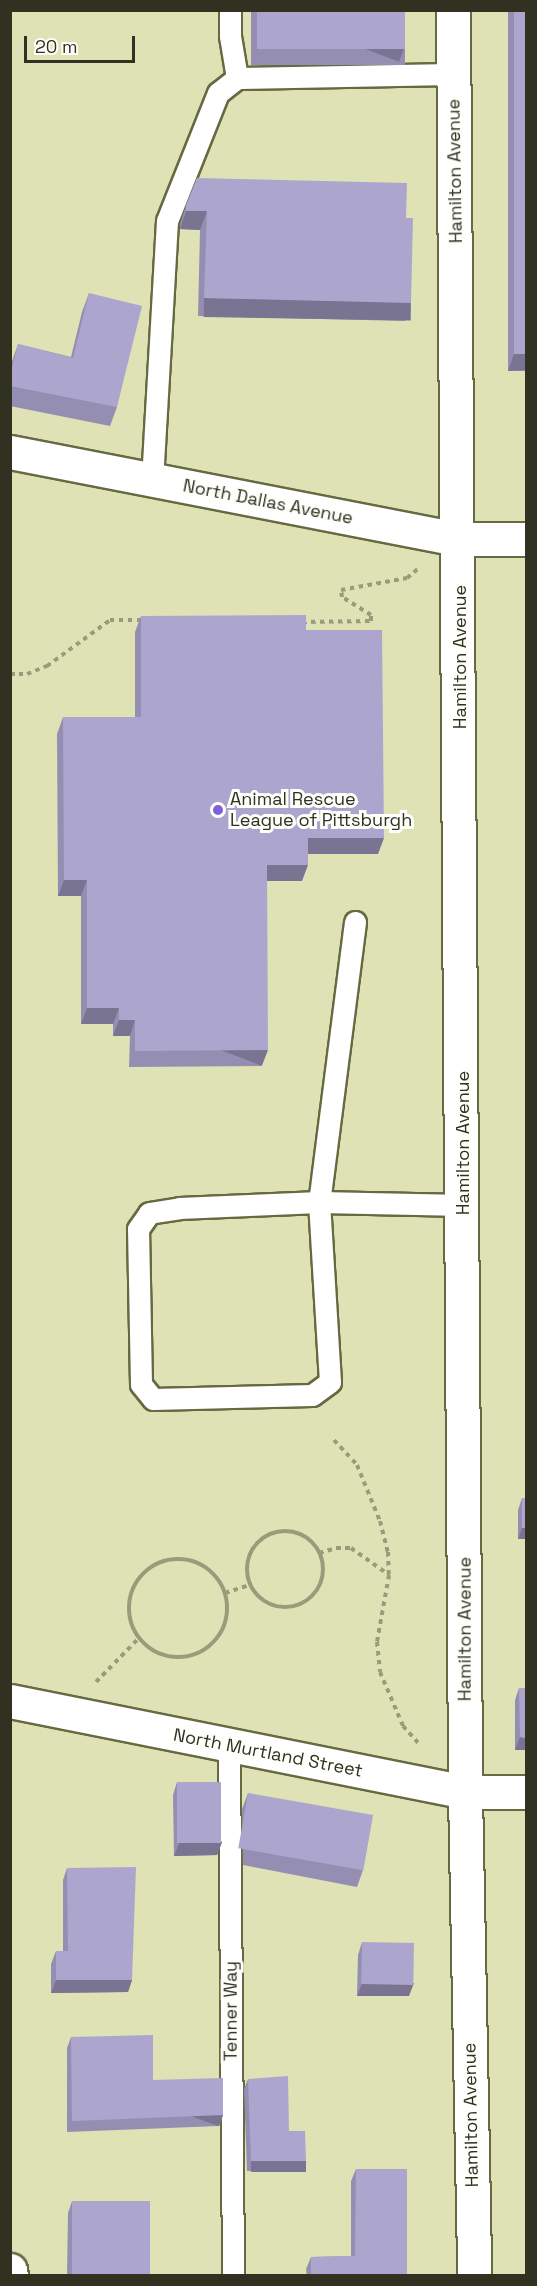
<!DOCTYPE html>
<style>
body{margin:0}
#map{position:relative;width:537px;height:2286px;overflow:hidden;background:#dee2b5;font-family:"Space Grotesk",sans-serif}
div>[style]{position:absolute}
.path>*{height:4px;margin-top:-2px;transform-origin:0;background:repeating-linear-gradient(90deg,#999c7a 0 4.5px,transparent 0 9px)}
.path>.ring{margin:-2px;padding:0;box-sizing:content-box;background:none;border:4px solid #999c7a;border-radius:50%}
.roads{filter:drop-shadow(2px 0 #666941) drop-shadow(-2px 0 #666941) drop-shadow(0 2px #666941) drop-shadow(0 -2px #666941)}
.lane>*{height:21px;margin:-10.5px;padding:0 10.5px;transform-origin:10.5px;border-radius:10.5px;background:#fff}
.street>*{height:33px;margin:-16.5px;padding:0 16.5px;transform-origin:16.5px;border-radius:16.5px;background:#fff}
.secondary>*{height:33px;margin:-16.5px;padding:0 16.5px;transform-origin:16.5px;border-radius:16.5px;background:#fff}
.wall>*{inset:0;background:#948fb2;transform-origin:0 0}
.shaded-wall>*{inset:0;background:#787491;transform-origin:0 0}
.building>*{inset:0;background:#aca6cf;transform-origin:0 0}
.dots>*{width:16px;height:16px;translate:-50% -50%;box-sizing:border-box;border:3px solid #fefffa;border-radius:50%}
span{translate:-50% -50%;white-space:nowrap;text-align:center;line-height:1.15;-webkit-text-stroke:6px #fefffa;paint-order:stroke}
.street-label{font-size:18px;color:#303120}
.poi-label{font-size:18px;color:#303120}
.left{translate:0 -50%;text-align:left}
.frame{position:absolute;inset:0;border:12px solid #303120;pointer-events:none}
.scale{position:absolute;left:24px;top:36px;width:111px;height:27px;box-sizing:border-box;border:3px solid #303120;border-top:0;padding-left:8px;font-size:18px;line-height:21px;white-space:nowrap;color:#303120;-webkit-text-stroke:4px #fefffa;paint-order:stroke}
</style>
<div id="map">
<div class="path">
<div style="left:302px;top:622px;width:69px;rotate:-0.8deg"></div>
<div style="left:371px;top:621px;width:6px;rotate:-90deg"></div>
<div style="left:371px;top:615px;width:34px;rotate:-148deg"></div>
<div style="left:342px;top:597px;width:7px;rotate:-98deg"></div>
<div style="left:341px;top:590px;width:67px;rotate:-10.3deg"></div>
<div style="left:407px;top:578px;width:16px;rotate:-40deg"></div>
<div style="left:10px;top:674px;width:17px"></div>
<div style="left:27px;top:674px;width:22px;rotate:-22deg"></div>
<div style="left:47px;top:666px;width:78px;rotate:-36.1deg"></div>
<div style="left:110px;top:620px;width:33px"></div>
<div style="left:334px;top:1440px;width:34px;rotate:47deg"></div>
<div style="left:357px;top:1465px;width:61px;rotate:67.7deg"></div>
<div style="left:380px;top:1521px;width:32px;rotate:76deg"></div>
<div style="left:388px;top:1552px;width:23px;rotate:88deg"></div>
<div style="left:389px;top:1575px;width:68px;rotate:100.2deg"></div>
<div style="left:377px;top:1642px;width:30px;rotate:84deg"></div>
<div style="left:380px;top:1672px;width:59px;rotate:66.9deg"></div>
<div style="left:403px;top:1726px;width:27px;rotate:48deg"></div>
<div class="ring" style="left:247px;top:1531px;width:72px;height:72px"></div>
<div style="left:319px;top:1553px;width:18px;rotate:-16deg"></div>
<div style="left:336px;top:1548px;width:15px"></div>
<div style="left:351px;top:1548px;width:47px;rotate:35.4deg"></div>
<div class="ring" style="left:129px;top:1559px;width:94px;height:94px"></div>
<div style="left:225px;top:1593px;width:26px;rotate:-18deg"></div>
<div style="left:96px;top:1682px;width:62px;rotate:-45.7deg"></div>
</div>
<div class="roads">
<div class="lane">
<div style="left:230px;top:10px;width:26px;rotate:90deg"></div>
<div style="left:230px;top:36px;width:43px;rotate:80.5deg"></div>
<div style="left:152px;top:481px;width:260px;rotate:-86.7deg"></div>
<div style="left:167px;top:221px;width:138px;rotate:-68.3deg"></div>
<div style="left:218px;top:93px;width:24px;rotate:-38deg"></div>
<div style="left:237px;top:78px;width:217px;rotate:-1.1deg"></div>
<div style="left:355px;top:922px;width:282px;rotate:97.3deg"></div>
<div style="left:319px;top:1202px;width:180px;rotate:86.5deg"></div>
<div style="left:330px;top:1382px;width:22px;rotate:144deg"></div>
<div style="left:312px;top:1395px;width:159px;rotate:178.6deg"></div>
<div style="left:153px;top:1399px;width:19px;rotate:-129deg"></div>
<div style="left:141px;top:1384px;width:155px;rotate:-91.1deg"></div>
<div style="left:138px;top:1229px;width:19px;rotate:-55deg"></div>
<div style="left:149px;top:1213px;width:30px;rotate:-9deg"></div>
<div style="left:179px;top:1208px;width:140px;rotate:-2.5deg"></div>
<div style="left:319px;top:1202px;width:145px;rotate:1.2deg"></div>
<div style="left:229px;top:1746px;width:530px;rotate:89.57deg"></div>
</div>
<div class="street">
<div style="left:453px;top:10px;width:1782px;rotate:89.61deg"></div>
<div style="left:465px;top:1792px;width:484px;rotate:88.9deg"></div>
<div style="left:10px;top:1701px;width:464px;rotate:11.3deg"></div>
<div style="left:465px;top:1792px;width:61px"></div>
<div style="left:10px;top:2270px;width:6px;rotate:81deg"></div>
</div>
<div class="secondary">
<div style="left:10px;top:452px;width:457px;rotate:11deg"></div>
<div style="left:459px;top:539px;width:67px"></div>
</div>
</div>
<div class="wall">
<div style="left:251px;top:10px;width:154px;height:55px"></div>
<div style="left:508px;top:10px;width:18px;height:361px"></div>
<div style="clip-path:polygon(186px 205px,406px 218px,405px 321px,198px 316px,200px 230px,180px 229px,180px 224px)"></div>
<div style="clip-path:polygon(89px 293px,117px 407px,110px 426px,10px 406px,10px 367px,18px 344px,71px 357px,82px 312px)"></div>
<div style="clip-path:polygon(141px 616px,306px 630px,378px 854px,308px 854px,302px 881px,267px 881px,262px 1066px,129px 1067px,130px 1036px,113px 1036px,113px 1024px,81px 1024px,81px 896px,58px 896px,57px 734px,63px 717px,135px 717px,135px 632px)"></div>
<div style="clip-path:polygon(522px 1498px,526px 1498px,526px 1539px,518px 1539px,518px 1510px)"></div>
<div style="clip-path:polygon(519px 1688px,526px 1688px,526px 1750px,515px 1750px,515px 1700px)"></div>
<div style="clip-path:polygon(177px 1782px,222px 1842px,217px 1855px,174px 1856px,173px 1795px)"></div>
<div style="clip-path:polygon(248px 1793px,363px 1870px,357px 1887px,243px 1865px,242px 1809px)"></div>
<div style="clip-path:polygon(67px 1868px,132px 1980px,128px 1992px,51px 1993px,51px 1964px,56px 1951px,63px 1951px,63px 1880px)"></div>
<div style="clip-path:polygon(362px 1942px,409px 1996px,357px 1996px,358px 1955px)"></div>
<div style="clip-path:polygon(71px 2037px,153px 2080px,223px 2115px,219px 2126px,67px 2132px,67px 2048px)"></div>
<div style="clip-path:polygon(248px 2079px,289px 2131px,306px 2161px,302px 2171px,247px 2171px,244px 2089px)"></div>
<div style="clip-path:polygon(356px 2169px,407px 2276px,307px 2276px,306px 2269px,311px 2257px,351px 2256px,351px 2181px)"></div>
<div style="clip-path:polygon(72px 2201px,149px 2276px,67px 2276px,68px 2213px)"></div>
</div>
<div class="shaded-wall">
<div style="left:405px;top:46px;width:17px;height:148px;rotate:111deg"></div>
<div style="clip-path:polygon(186px 211px,207px 211px,200px 230px,180px 229px)"></div>
<div style="left:204px;top:298px;width:207px;height:19px;rotate:1deg"></div>
<div style="clip-path:polygon(514px 354px,526px 354px,526px 370px,508px 371px)"></div>
<div style="clip-path:polygon(308px 838px,384px 838px,378px 854px,302px 854px)"></div>
<div style="clip-path:polygon(267px 865px,308px 865px,302px 881px,261px 881px)"></div>
<div style="clip-path:polygon(64px 880px,87px 880px,81px 896px,58px 896px)"></div>
<div style="clip-path:polygon(87px 1008px,119px 1008px,113px 1024px,81px 1024px)"></div>
<div style="clip-path:polygon(119px 1020px,135px 1020px,130px 1036px,113px 1036px)"></div>
<div style="left:268px;top:1050px;width:17px;height:133px;rotate:111deg"></div>
<div style="clip-path:polygon(522px 1528px,526px 1528px,526px 1539px,518px 1539px)"></div>
<div style="clip-path:polygon(520px 1737px,526px 1738px,526px 1750px,515px 1750px)"></div>
<div style="clip-path:polygon(222px 1842px,217px 1855px,174px 1856px,179px 1843px)"></div>
<div style="clip-path:polygon(56px 1980px,132px 1980px,128px 1992px,51px 1993px)"></div>
<div style="clip-path:polygon(414px 1983px,409px 1996px,357px 1996px,362px 1984px)"></div>
<div style="left:223px;top:2115px;width:12px;height:151px;rotate:110deg"></div>
<div style="left:251px;top:2161px;width:55px;height:11px"></div>
<div style="clip-path:polygon(150px 2273px,149px 2276px,72px 2276px)"></div>
</div>
<div class="building">
<div style="left:257px;top:10px;width:148px;height:39px"></div>
<div style="left:514px;top:10px;width:12px;height:344px"></div>
<div style="clip-path:polygon(197px 178px,407px 183px,406px 218px,413px 218px,411px 303px,204px 298px,207px 211px,186px 211px,186px 205px)"></div>
<div style="clip-path:polygon(89px 293px,142px 306px,117px 407px,10px 386px,10px 376px,18px 344px,73px 358px)"></div>
<div style="clip-path:polygon(306px 615px,306px 630px,382px 630px,384px 838px,308px 838px,308px 865px,267px 865px,268px 1050px,135px 1051px,135px 1020px,119px 1020px,119px 1008px,87px 1008px,87px 880px,64px 880px,63px 717px,141px 717px,141px 616px)"></div>
<div style="left:522px;top:1498px;width:4px;height:30px"></div>
<div style="clip-path:polygon(519px 1688px,526px 1688px,526px 1738px,520px 1737px)"></div>
<div style="left:177px;top:1782px;width:44px;height:61px"></div>
<div style="left:248px;top:1793px;width:127px;height:56px;rotate:10deg"></div>
<div style="clip-path:polygon(136px 1867px,132px 1980px,56px 1980px,56px 1951px,68px 1951px,67px 1868px)"></div>
<div style="left:362px;top:1942px;width:52px;height:42px;rotate:1deg"></div>
<div style="clip-path:polygon(153px 2035px,153px 2080px,223px 2078px,223px 2115px,72px 2121px,71px 2037px)"></div>
<div style="clip-path:polygon(288px 2076px,289px 2131px,305px 2131px,306px 2161px,251px 2161px,248px 2079px)"></div>
<div style="clip-path:polygon(356px 2169px,407px 2169px,407px 2276px,311px 2276px,311px 2257px,355px 2256px)"></div>
<div style="left:72px;top:2201px;width:78px;height:75px"></div>
</div>
<div class="dots">
<div style="left:218px;top:810px;background:#7f5fda"></div>
</div>
<div class="street-label">
<span style="left:455px;top:171px;rotate:-91deg">Hamilton Avenue</span>
<span style="left:268px;top:502px;rotate:11deg">North Dallas Avenue</span>
<span style="left:460px;top:657px;rotate:-90deg">Hamilton Avenue</span>
<span style="left:463px;top:1143px;rotate:-90deg">Hamilton Avenue</span>
<span style="left:465px;top:1629px;rotate:-90deg">Hamilton Avenue</span>
<span style="left:268px;top:1753px;rotate:11deg">North Murtland Street</span>
<span style="left:231px;top:2011px;rotate:-90deg">Tenner Way</span>
<span style="left:471px;top:2115px;rotate:-91deg">Hamilton Avenue</span>
</div>
<div class="poi-label">
<span class="left" style="left:230px;top:810px">Animal Rescue<br>League of Pittsburgh</span>
</div>
<div class="frame"></div>
<div class="scale">20 m</div>
</div>
